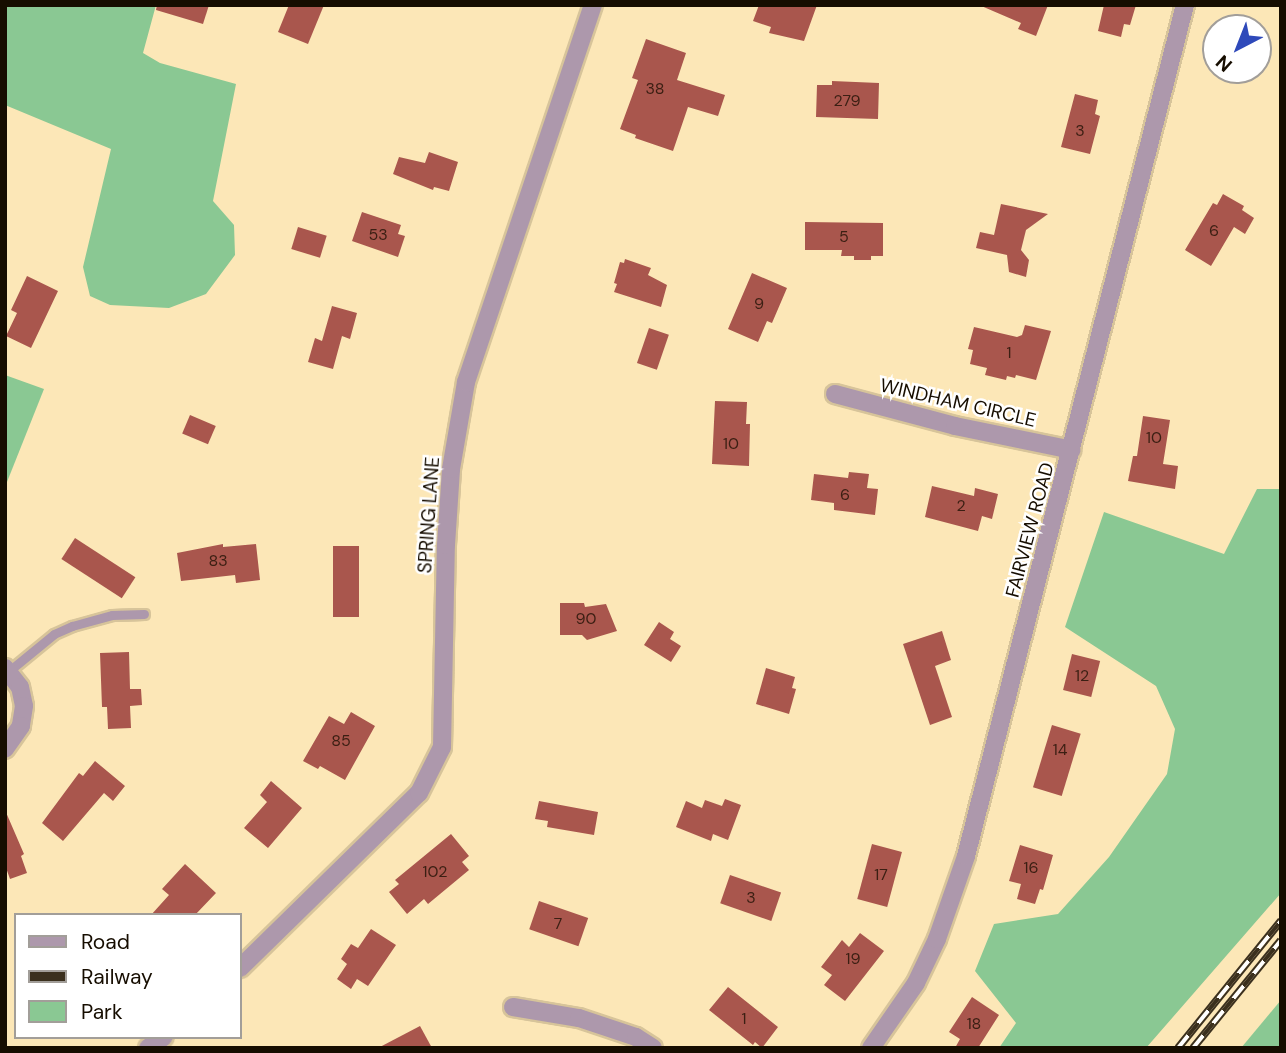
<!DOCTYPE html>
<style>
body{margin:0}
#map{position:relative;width:1286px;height:1053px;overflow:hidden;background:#fce7b7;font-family:"DM Sans",sans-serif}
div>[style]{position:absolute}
.green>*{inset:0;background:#8ac893}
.building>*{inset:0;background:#a9564d;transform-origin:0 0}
.roads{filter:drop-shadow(2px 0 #d7c49a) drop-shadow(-2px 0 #d7c49a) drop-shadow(0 2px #d7c49a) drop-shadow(0 -2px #d7c49a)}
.lane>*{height:9px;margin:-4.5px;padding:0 4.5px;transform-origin:4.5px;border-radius:4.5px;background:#ad98ac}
.street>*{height:18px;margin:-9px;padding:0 9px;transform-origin:9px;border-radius:9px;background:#ad98ac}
.rail>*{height:8px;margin-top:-4px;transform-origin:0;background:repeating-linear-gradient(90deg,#fff 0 16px,#3b301e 0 32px);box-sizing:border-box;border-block:2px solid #3b301e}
span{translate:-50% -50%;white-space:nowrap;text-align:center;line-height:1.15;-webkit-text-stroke:5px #fff;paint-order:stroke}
.number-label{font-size:16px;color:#3b1f13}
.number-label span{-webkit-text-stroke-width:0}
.street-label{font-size:19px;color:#160d00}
.frame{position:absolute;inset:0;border:7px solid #160d00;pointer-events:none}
.legend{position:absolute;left:14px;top:913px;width:228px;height:126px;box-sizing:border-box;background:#fff;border:2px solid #a29e99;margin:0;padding:9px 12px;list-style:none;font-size:21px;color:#160d00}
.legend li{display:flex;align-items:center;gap:14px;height:35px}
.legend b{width:35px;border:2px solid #a29e99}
.north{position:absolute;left:1202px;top:14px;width:70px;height:70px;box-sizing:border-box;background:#fff;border:2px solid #a29e99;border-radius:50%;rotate:222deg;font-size:19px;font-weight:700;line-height:28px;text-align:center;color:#160d00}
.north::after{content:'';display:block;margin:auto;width:24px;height:32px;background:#2e49ba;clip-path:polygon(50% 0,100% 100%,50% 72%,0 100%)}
</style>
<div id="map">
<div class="green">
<div style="clip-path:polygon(5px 5px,156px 5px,143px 53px,160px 63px,236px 84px,213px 201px,234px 225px,235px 255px,206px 294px,169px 308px,110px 305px,90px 296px,83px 267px,111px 149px,5px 105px)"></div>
<div style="clip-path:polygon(5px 375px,44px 389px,5px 487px)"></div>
<div style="clip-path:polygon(1257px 489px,1281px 489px,1281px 893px,1146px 1048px,999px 1048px,1016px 1023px,975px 971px,994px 924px,1058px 914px,1109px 857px,1167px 774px,1175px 729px,1156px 686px,1065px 627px,1104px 512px,1224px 554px)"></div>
<div style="clip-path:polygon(1281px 1000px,1281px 1048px,1241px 1048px)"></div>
</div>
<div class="building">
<div style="clip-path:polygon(157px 5px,209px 5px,203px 24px,156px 10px)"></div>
<div style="clip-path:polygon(289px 5px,324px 5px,308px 44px,278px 32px)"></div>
<div style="clip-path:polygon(759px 5px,817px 5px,804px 41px,769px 33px,771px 27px,753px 21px)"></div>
<div style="clip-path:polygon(979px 5px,1048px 5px,1036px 36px,1018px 29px,1021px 23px)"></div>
<div style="clip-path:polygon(1104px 5px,1136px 5px,1130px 25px,1124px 24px,1121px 37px,1098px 31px)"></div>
<div style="clip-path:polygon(646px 39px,686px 53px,677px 80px,725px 95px,718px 116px,688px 107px,673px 151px,635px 138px,636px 135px,620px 129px,638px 80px,632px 78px)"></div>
<div style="clip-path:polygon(832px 81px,879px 83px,878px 119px,816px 117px,817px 85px,832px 85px)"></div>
<div style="clip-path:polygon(1075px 94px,1098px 100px,1095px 114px,1100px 116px,1090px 154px,1061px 147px)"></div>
<div style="clip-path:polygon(429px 152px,458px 162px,449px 191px,434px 187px,433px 190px,393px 174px,399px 157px,425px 163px)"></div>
<div style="clip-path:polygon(1223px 194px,1244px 206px,1242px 210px,1254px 218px,1245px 234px,1234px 227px,1211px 266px,1185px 250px,1213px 203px,1217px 205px)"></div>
<div style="clip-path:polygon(1001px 204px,1048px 214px,1026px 230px,1021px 250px,1029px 260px,1026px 277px,1009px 272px,1007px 255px,976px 248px,980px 232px,994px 235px)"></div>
<div style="clip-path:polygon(362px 212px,401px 225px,398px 234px,405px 236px,398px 257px,352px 241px)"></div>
<div style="clip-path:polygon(805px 222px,883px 223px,883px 256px,871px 256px,871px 260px,854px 260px,854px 256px,841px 256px,842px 250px,805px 250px)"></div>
<div style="left:298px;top:227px;width:30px;height:23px;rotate:17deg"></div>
<div style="clip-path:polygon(625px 259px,651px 268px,648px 275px,667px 285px,661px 307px,614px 292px,617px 284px,614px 283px,620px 262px,624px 263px)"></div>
<div style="clip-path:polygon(752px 273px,787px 288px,772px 323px,767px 321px,758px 342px,728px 329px)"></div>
<div style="clip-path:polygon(27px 276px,58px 291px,31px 348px,6px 336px,17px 313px,11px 310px)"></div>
<div style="clip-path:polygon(332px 306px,357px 313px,350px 339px,342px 336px,333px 369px,308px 362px,315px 338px,322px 341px)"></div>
<div style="clip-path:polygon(1025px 325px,1051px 331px,1036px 380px,1016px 375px,1015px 378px,1007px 376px,1006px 380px,985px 375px,987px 368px,970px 364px,973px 350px,968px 349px,974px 327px,1017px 337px,1022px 335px)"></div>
<div style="left:649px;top:328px;width:21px;height:37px;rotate:19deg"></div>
<div style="clip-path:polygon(715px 401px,747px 402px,746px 424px,750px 424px,749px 466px,712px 464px)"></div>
<div style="left:190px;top:415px;width:28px;height:20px;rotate:23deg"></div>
<div style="clip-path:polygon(1143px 416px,1170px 420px,1163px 464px,1178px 466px,1175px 489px,1128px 481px,1133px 456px,1137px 456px)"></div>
<div style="clip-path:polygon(849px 472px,869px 474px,867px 488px,878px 489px,875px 515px,834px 510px,834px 503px,811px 500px,814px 474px,848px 478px)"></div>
<div style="clip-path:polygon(932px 486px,974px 496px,975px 488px,998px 494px,992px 519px,982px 516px,978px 531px,925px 517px)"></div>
<div style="left:75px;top:538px;width:72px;height:25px;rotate:33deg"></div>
<div style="clip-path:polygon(223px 544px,223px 547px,256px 544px,260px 580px,236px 583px,235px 575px,181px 581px,177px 553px)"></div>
<div style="left:333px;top:546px;width:26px;height:71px"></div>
<div style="clip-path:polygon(560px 603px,584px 603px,585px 607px,606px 604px,617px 631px,587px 640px,582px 635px,560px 635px)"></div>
<div style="clip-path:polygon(659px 622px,674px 632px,670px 639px,681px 646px,671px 662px,644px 645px)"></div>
<div style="clip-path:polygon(942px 631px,951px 660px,935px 666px,952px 717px,930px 725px,903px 644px)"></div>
<div style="clip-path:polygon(129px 652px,130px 689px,141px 689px,142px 705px,130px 706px,131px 728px,108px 729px,107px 707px,102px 707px,100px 653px)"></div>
<div style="left:1072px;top:654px;width:29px;height:37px;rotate:14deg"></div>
<div style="clip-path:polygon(766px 668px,795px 677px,792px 688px,796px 689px,789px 714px,756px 704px)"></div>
<div style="clip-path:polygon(351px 712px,375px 726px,345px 780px,320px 766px,318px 769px,303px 761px,329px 716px,344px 724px)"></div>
<div style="left:1052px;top:725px;width:30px;height:65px;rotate:17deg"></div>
<div style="clip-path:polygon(95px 761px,125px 786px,113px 801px,104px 793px,63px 841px,42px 823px,79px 773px,83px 776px)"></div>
<div style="clip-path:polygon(271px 781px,302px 808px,268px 848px,244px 828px,267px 802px,260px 795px)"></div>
<div style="clip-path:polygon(725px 799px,741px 805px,728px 840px,713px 834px,711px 841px,676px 827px,686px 801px,702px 808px,705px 800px,722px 806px)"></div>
<div style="clip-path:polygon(539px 801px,598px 812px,594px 835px,547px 827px,548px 821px,535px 819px)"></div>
<div style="clip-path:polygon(5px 810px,24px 854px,21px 856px,27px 873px,10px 879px,5px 865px)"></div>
<div style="clip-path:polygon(451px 834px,469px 856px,462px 862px,469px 870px,428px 904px,424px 899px,407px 914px,389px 892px,399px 884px,395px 880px)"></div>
<div style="left:872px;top:844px;width:31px;height:57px;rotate:15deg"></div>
<div style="clip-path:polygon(1020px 845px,1053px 855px,1043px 890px,1040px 889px,1035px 904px,1017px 899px,1021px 884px,1009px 881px)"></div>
<div style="clip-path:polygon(185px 864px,216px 893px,195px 915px,151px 915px,169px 895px,162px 889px)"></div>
<div style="left:730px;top:875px;width:54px;height:30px;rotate:19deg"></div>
<div style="left:539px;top:901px;width:52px;height:30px;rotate:19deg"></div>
<div style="clip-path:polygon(371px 929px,396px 945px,368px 986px,357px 979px,351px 989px,337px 979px,347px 964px,341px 959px,351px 944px,358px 948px)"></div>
<div style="clip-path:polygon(860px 933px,884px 951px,845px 1001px,824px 985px,832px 975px,821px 967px,842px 940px,849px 947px)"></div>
<div style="clip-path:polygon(728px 987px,778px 1027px,762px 1048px,755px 1042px,753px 1045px,709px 1010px)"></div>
<div style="clip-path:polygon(972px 997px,999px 1015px,978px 1048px,955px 1048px,960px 1039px,949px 1032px)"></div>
<div style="clip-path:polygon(420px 1026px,432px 1048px,378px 1048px)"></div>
</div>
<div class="roads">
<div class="lane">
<div style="left:9px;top:671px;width:58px;rotate:-39.4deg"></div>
<div style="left:54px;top:634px;width:20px;rotate:-24deg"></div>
<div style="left:72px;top:626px;width:41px;rotate:-15.4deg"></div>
<div style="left:112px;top:615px;width:32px;rotate:-2deg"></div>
</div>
<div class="street">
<div style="left:835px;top:394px;width:124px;rotate:14.9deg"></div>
<div style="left:955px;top:426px;width:119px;rotate:11.6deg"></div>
<div style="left:5px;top:668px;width:24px;rotate:52deg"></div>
<div style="left:20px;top:687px;width:19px;rotate:78deg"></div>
<div style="left:24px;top:706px;width:20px;rotate:99deg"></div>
<div style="left:21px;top:726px;width:28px;rotate:125deg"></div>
<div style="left:240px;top:968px;width:250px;rotate:-44.4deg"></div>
<div style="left:419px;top:793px;width:51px;rotate:-63.4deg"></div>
<div style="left:442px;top:747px;width:202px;rotate:-88.9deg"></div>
<div style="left:446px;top:545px;width:76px;rotate:-86.2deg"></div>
<div style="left:451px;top:469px;width:88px;rotate:-80.2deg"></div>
<div style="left:466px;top:382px;width:398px;rotate:-71.4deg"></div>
<div style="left:513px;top:1007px;width:67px;rotate:9.5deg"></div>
<div style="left:579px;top:1018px;width:60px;rotate:18.4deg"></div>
<div style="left:636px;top:1037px;width:20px;rotate:33deg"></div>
<div style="left:148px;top:1048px;width:19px;rotate:-35deg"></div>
<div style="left:871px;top:1048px;width:79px;rotate:-55.3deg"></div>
<div style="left:916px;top:983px;width:49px;rotate:-64.5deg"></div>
<div style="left:937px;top:939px;width:88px;rotate:-70.7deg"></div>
<div style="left:966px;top:856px;width:879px;rotate:-75.57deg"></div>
</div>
</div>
<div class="rail">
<div style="left:1178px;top:1048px;width:164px;rotate:-51deg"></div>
<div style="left:1193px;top:1048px;width:139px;rotate:-50.8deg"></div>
</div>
<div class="number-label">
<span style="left:655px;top:89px">38</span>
<span style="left:847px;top:101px">279</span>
<span style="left:1080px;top:131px">3</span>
<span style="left:1214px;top:231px">6</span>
<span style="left:378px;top:235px">53</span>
<span style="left:844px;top:237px">5</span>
<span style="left:759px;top:304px">9</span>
<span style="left:1009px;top:353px">1</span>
<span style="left:1154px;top:438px">10</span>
<span style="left:731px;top:444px">10</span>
<span style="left:845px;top:495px">6</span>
<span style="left:961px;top:506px">2</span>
<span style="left:218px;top:561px">83</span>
<span style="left:586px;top:619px">90</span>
<span style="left:1082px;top:676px">12</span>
<span style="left:341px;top:741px">85</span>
<span style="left:1060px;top:750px">14</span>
<span style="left:1031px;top:868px">16</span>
<span style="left:435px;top:872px">102</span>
<span style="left:881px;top:875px">17</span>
<span style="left:751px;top:898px">3</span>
<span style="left:558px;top:924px">7</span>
<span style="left:853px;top:959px">19</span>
<span style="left:744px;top:1019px">1</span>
<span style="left:974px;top:1024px">18</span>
</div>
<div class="street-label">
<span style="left:958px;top:403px;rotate:13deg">WINDHAM CIRCLE</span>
<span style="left:429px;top:515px;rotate:-86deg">SPRING LANE</span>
<span style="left:1030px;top:530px;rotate:-75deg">FAIRVIEW ROAD</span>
</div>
<div class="frame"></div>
<ul class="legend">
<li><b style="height:9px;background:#ad98ac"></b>Road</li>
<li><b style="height:9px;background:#3b301e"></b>Railway</li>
<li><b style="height:19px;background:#8ac893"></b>Park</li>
</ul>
<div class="north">N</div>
</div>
